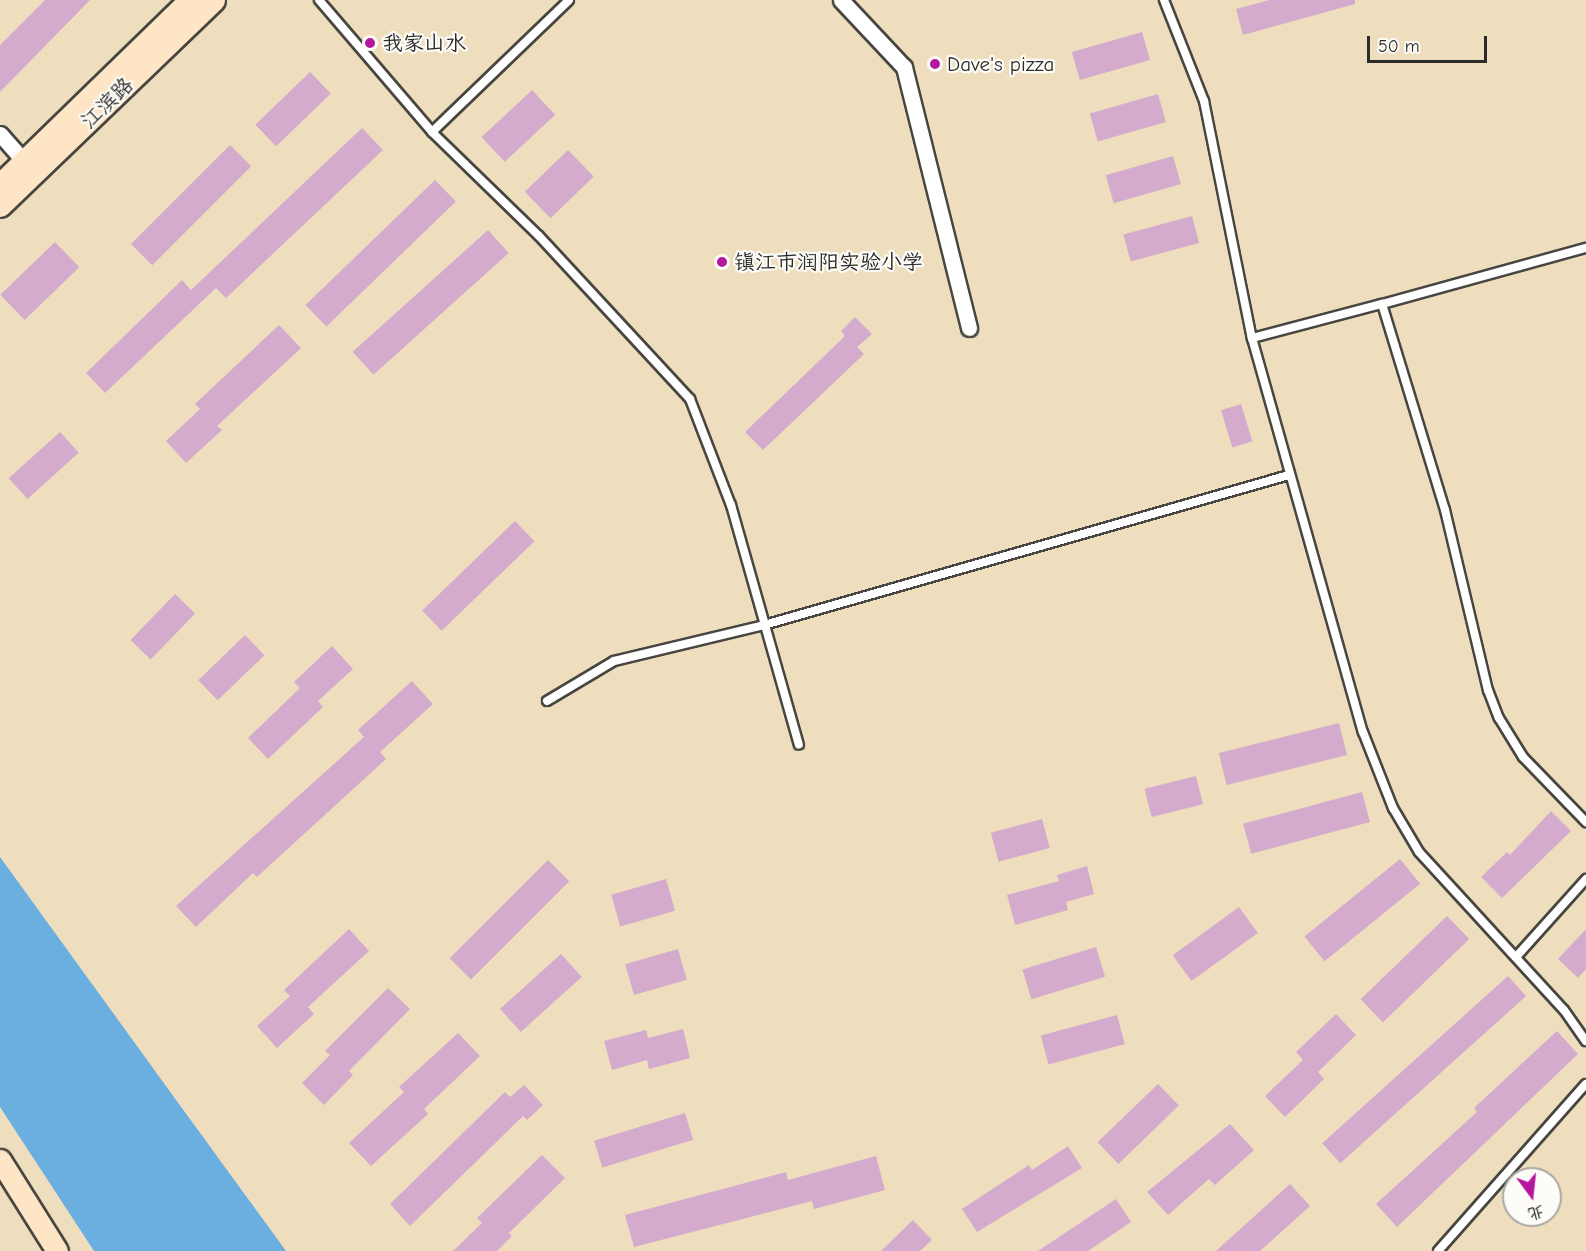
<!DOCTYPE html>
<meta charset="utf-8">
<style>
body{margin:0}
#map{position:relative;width:1586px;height:1251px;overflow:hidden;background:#eedebd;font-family:"Comic Neue","LXGW WenKai TC",sans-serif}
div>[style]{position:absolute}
.water>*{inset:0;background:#6bafe1}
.building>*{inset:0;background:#d4abcc;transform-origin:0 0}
.roads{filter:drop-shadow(2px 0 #484641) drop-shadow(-2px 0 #484641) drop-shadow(0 2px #484641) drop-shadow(0 -2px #484641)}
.lane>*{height:8px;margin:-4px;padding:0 4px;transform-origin:4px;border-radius:4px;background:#fff}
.street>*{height:15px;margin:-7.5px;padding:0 7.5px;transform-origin:7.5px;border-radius:7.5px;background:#fff}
.secondary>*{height:21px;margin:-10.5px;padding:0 10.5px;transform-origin:10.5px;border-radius:10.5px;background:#fde5c5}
.dots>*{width:16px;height:16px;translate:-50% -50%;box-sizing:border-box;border:3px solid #fdfcf7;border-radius:50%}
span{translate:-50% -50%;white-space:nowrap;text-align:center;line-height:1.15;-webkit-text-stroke:4.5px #fdfcf7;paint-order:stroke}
.poi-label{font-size:21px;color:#2b2b2b}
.left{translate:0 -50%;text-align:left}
.street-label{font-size:21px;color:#2b2b2b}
.north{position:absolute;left:1502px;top:1167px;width:60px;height:60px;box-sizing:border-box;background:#fdfcf7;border:2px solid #a9a8a5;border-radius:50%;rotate:165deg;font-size:16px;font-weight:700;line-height:24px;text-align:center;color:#2b2b2b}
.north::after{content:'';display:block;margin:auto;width:21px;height:27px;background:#b5179e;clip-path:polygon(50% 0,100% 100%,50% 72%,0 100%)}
.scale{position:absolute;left:1367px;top:36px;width:120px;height:27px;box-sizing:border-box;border:3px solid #2b2b2b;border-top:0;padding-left:8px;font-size:18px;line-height:21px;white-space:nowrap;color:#2b2b2b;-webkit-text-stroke:4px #fdfcf7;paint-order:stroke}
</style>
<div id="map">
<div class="water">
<div style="clip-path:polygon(0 857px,179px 1104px,286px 1251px,94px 1251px,0 1107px)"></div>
</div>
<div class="building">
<div style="clip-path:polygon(45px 0,90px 0,0 92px,0 45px)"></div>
<div style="clip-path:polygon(1269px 0,1355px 0,1355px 4px,1243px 35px,1236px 9px)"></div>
<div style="left:1142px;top:32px;width:29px;height:73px;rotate:74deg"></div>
<div style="left:310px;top:72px;width:30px;height:76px;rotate:46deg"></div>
<div style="left:532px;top:90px;width:34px;height:69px;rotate:47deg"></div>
<div style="left:1158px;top:94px;width:29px;height:71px;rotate:74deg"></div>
<div style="clip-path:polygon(362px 128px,383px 150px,226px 298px,216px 288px,105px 393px,86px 373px,182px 280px,191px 290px)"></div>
<div style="left:230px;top:145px;width:30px;height:140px;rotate:45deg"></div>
<div style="left:568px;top:150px;width:37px;height:60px;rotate:46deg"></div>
<div style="left:1173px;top:156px;width:29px;height:70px;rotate:74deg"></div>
<div style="left:435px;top:180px;width:30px;height:180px;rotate:46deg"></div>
<div style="left:1192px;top:216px;width:28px;height:71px;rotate:75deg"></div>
<div style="left:488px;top:230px;width:31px;height:182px;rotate:48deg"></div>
<div style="left:55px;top:242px;width:35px;height:76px;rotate:46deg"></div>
<div style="clip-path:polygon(855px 317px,872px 334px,857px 347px,864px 354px,763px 450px,745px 432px,845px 336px,841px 331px)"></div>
<div style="clip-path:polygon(279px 325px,301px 348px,217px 426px,222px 430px,186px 463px,166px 441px,200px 409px,195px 404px)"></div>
<div style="left:1241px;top:404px;width:39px;height:21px;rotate:73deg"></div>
<div style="left:60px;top:432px;width:28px;height:69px;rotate:48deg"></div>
<div style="left:515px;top:521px;width:28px;height:129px;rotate:46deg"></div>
<div style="left:175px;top:594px;width:28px;height:64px;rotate:44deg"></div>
<div style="left:245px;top:635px;width:28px;height:65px;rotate:46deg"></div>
<div style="clip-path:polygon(332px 646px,353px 669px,318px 701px,323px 707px,268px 759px,248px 738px,300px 688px,294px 682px)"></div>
<div style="clip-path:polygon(412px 681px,433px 704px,380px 752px,386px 759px,257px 877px,253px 873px,196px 927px,176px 906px,364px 737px,358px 730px)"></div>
<div style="left:1339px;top:723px;width:33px;height:124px;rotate:76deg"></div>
<div style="left:1196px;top:776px;width:29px;height:53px;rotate:76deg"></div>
<div style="left:1362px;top:792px;width:31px;height:123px;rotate:75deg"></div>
<div style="clip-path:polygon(1551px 811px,1571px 831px,1502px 898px,1481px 877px,1507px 852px,1510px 855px)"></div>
<div style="left:1042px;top:819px;width:30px;height:53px;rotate:75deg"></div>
<div style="left:1400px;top:859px;width:32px;height:123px;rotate:51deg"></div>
<div style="left:548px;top:860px;width:30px;height:139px;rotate:45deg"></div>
<div style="clip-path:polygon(1087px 866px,1094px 894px,1066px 902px,1068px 910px,1015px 925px,1007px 895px,1059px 881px,1057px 875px)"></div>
<div style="left:666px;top:879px;width:33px;height:57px;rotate:74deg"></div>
<div style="left:1239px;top:907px;width:32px;height:82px;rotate:54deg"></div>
<div style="left:1447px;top:916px;width:32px;height:120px;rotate:46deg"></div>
<div style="clip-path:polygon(349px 929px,369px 951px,308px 1007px,314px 1014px,277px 1048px,257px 1026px,290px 996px,284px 990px)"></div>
<div style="clip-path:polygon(1586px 929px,1586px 969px,1578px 978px,1558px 959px)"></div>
<div style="left:1096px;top:947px;width:31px;height:77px;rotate:73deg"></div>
<div style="left:678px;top:949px;width:32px;height:55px;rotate:74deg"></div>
<div style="left:561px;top:954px;width:31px;height:82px;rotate:48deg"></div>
<div style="left:1508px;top:976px;width:27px;height:250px;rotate:48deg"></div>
<div style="clip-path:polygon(388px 988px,410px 1009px,349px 1071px,353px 1075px,324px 1105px,302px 1083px,330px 1055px,325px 1051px)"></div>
<div style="clip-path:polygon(1336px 1014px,1356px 1035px,1318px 1072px,1324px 1079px,1285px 1117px,1265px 1096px,1303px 1060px,1296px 1052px)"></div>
<div style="left:1117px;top:1015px;width:30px;height:79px;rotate:75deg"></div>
<div style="clip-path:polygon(683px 1029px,690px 1058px,649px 1069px,647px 1060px,612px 1070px,604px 1041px,646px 1030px,648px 1038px)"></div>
<div style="clip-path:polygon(1557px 1031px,1578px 1054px,1397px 1227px,1376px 1204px,1477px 1112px,1474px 1108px)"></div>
<div style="clip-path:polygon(458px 1033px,480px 1056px,424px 1109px,428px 1114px,371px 1166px,349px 1143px,404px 1092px,399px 1087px)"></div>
<div style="left:1158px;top:1084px;width:30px;height:84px;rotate:46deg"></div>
<div style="clip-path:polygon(524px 1085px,543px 1105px,527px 1120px,523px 1116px,410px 1226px,390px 1204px,505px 1092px,510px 1097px)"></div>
<div style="left:685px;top:1113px;width:28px;height:95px;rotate:73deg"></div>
<div style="clip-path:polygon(1230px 1124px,1254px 1150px,1215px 1185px,1209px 1179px,1168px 1215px,1147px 1192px)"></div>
<div style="clip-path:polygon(1068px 1146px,1082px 1168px,977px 1232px,962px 1209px,1029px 1165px,1032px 1170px)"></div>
<div style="clip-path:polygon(542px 1155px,565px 1178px,509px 1233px,512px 1236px,497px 1251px,453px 1251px,482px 1223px,477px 1218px)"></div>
<div style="clip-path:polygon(876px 1156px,885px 1190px,814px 1209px,812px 1201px,634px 1247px,625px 1215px,786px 1172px,788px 1180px)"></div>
<div style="clip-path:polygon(1290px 1184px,1310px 1206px,1260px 1251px,1216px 1251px)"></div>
<div style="clip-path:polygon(1116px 1199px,1131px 1222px,1088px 1251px,1038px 1251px)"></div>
<div style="clip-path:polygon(913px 1220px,932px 1240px,920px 1251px,881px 1251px)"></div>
</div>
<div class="roads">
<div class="lane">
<div style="left:319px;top:0;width:174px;rotate:49.4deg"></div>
<div style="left:432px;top:132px;width:149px;rotate:44.2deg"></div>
<div style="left:539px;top:236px;width:222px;rotate:47.2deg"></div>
<div style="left:690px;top:399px;width:114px;rotate:68.9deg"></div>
<div style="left:731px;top:505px;width:249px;rotate:74.2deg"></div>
<div style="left:1164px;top:0;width:109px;rotate:68.4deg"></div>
<div style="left:1204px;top:101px;width:242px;rotate:78.6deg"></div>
<div style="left:1252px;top:338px;width:409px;rotate:74.3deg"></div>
<div style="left:1363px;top:732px;width:82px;rotate:68.5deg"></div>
<div style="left:1393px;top:808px;width:51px;rotate:59.4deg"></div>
<div style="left:1419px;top:852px;width:214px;rotate:47.5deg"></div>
<div style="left:1564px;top:1010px;width:38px;rotate:55deg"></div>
<div style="left:432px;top:132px;width:190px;rotate:-43.9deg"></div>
<div style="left:1382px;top:304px;width:212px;rotate:-15.4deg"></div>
<div style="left:1252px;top:338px;width:134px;rotate:-14.7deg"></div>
<div style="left:1382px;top:304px;width:215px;rotate:73deg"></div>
<div style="left:1445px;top:510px;width:185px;rotate:76.6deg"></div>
<div style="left:1488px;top:690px;width:30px;rotate:69deg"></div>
<div style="left:1499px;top:718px;width:46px;rotate:58.4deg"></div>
<div style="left:1523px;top:757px;width:91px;rotate:45.9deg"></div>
<div style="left:547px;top:701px;width:78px;rotate:-30.8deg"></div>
<div style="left:614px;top:661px;width:154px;rotate:-13.5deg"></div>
<div style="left:764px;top:625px;width:546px;rotate:-15.95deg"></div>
<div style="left:1516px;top:957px;width:105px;rotate:-48.1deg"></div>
<div style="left:1438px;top:1251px;width:223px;rotate:-48.5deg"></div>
</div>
<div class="street">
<div style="left:841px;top:0;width:92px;rotate:46.8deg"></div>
<div style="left:904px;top:67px;width:269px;rotate:76deg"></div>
<div style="left:0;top:134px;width:45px;rotate:48.6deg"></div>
</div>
<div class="secondary">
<div style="left:0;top:184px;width:264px;rotate:-44.2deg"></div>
<div style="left:0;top:206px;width:297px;rotate:-43.9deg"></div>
<div style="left:0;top:1160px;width:107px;rotate:57.9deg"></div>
</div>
</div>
<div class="dots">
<div style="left:370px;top:43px;background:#b5179e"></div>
<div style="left:935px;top:64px;background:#b5179e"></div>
<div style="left:722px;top:262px;background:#b5179e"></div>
</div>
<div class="poi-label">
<span class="left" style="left:382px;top:43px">我家山水</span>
<span class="left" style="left:947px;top:64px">Dave's pizza</span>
<span class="left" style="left:734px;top:262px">镇江市润阳实验小学</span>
</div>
<div class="street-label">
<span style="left:107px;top:103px;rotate:-44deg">江滨路</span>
</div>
<div class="north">北</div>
<div class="scale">50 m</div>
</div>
